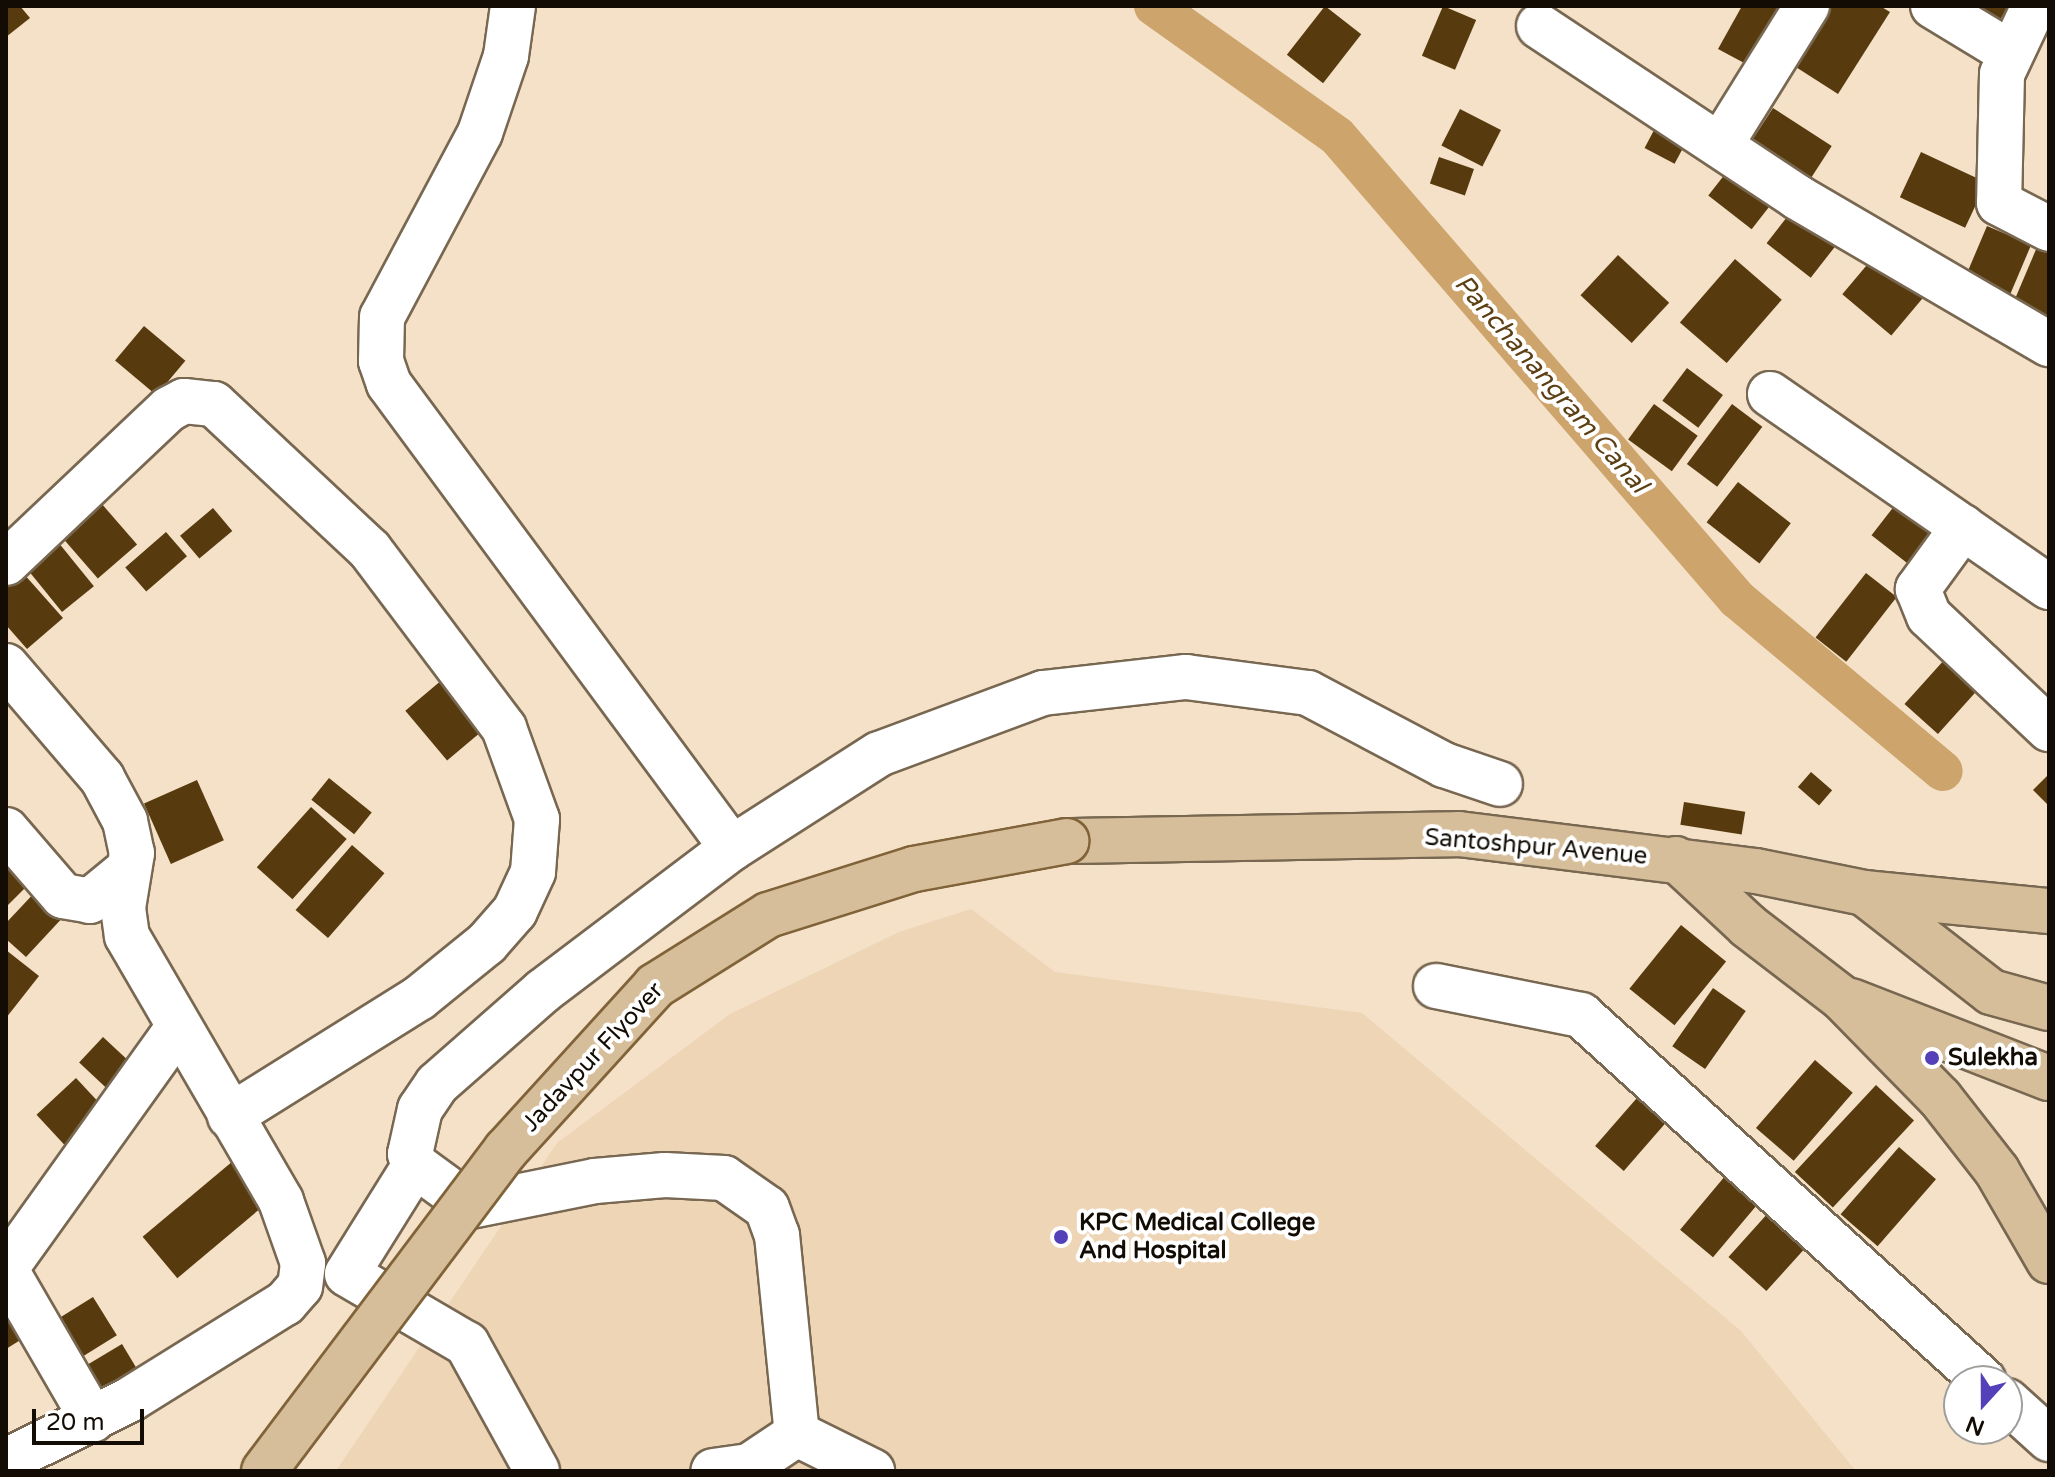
<!DOCTYPE html>
<style>
body{margin:0}
#map{position:relative;width:2055px;height:1477px;overflow:hidden;background:#f4e1c8;font-family:"Varela Round",sans-serif}
div>[style]{position:absolute}
.built>*{inset:0;background:#edd5b6}
.canal>*{height:40px;margin:-20px;padding:0 20px;transform-origin:20px;border-radius:20px;background:#cda46c}
.building>*{inset:0;background:#573b0e;transform-origin:0 0}
.roads{filter:drop-shadow(2px 0 #786751) drop-shadow(-2px 0 #786751) drop-shadow(0 2px #786751) drop-shadow(0 -2px #786751)}
.minor>*{height:44px;margin:-22px;padding:0 22px;transform-origin:22px;border-radius:22px;background:#fff}
.major>*{height:44px;margin:-22px;padding:0 22px;transform-origin:22px;border-radius:22px;background:#d7be9a}
.bridges{filter:drop-shadow(2px 0 #806339) drop-shadow(-2px 0 #806339) drop-shadow(0 2px #806339) drop-shadow(0 -2px #806339)}
.major-bridge>*{height:44px;margin:-22px;padding:0 22px;transform-origin:22px;border-radius:22px;background:#d7be9a}
.dots>*{width:22px;height:22px;translate:-50% -50%;box-sizing:border-box;border:4px solid #fff;border-radius:50%}
span{translate:-50% -50%;white-space:nowrap;text-align:center;line-height:1.15;-webkit-text-stroke:8px #fff;paint-order:stroke}
.street-label{font-size:24px;color:#120c04}
.poi-label{font-size:24px;color:#120c04;font-weight:700}
.left{translate:0 -50%;text-align:left}
.water-label{font-size:26px;color:#5c4014;font-style:italic}
.frame{position:absolute;inset:0;border:8px solid #120c04;pointer-events:none}
.north{position:absolute;left:1943px;top:1365px;width:80px;height:80px;box-sizing:border-box;background:#fff;border:2px solid #a09e9b;border-radius:50%;rotate:201deg;font-size:22px;font-weight:700;line-height:32px;text-align:center;color:#120c04}
.north::after{content:'';display:block;margin:auto;width:28px;height:36px;background:#5440b8;clip-path:polygon(50% 0,100% 100%,50% 72%,0 100%)}
.scale{position:absolute;left:32px;top:1409px;width:112px;height:36px;box-sizing:border-box;border:4px solid #120c04;border-top:0;padding-left:10px;font-size:24px;line-height:28px;white-space:nowrap;color:#120c04;-webkit-text-stroke:6px #fff;paint-order:stroke}
</style>
<div id="map">
<div class="built">
<div style="clip-path:polygon(971px 909px,1055px 972px,1362px 1013px,1741px 1331px,1856px 1471px,336px 1471px,557px 1143px,730px 1014px,899px 932px)"></div>
</div>
<div class="canal">
<div style="left:1154px;top:6px;width:224px;rotate:35.4deg"></div>
<div style="left:1337px;top:136px;width:612px;rotate:49.18deg"></div>
<div style="left:1737px;top:599px;width:268px;rotate:39.9deg"></div>
</div>
<div class="building">
<div style="clip-path:polygon(6px 6px,20px 6px,30px 18px,6px 37px)"></div>
<div style="left:1325px;top:6px;width:46px;height:62px;rotate:38deg"></div>
<div style="left:1443px;top:6px;width:36px;height:54px;rotate:23deg"></div>
<div style="clip-path:polygon(1742px 6px,1798px 6px,1761px 72px,1718px 49px)"></div>
<div style="clip-path:polygon(1824px 6px,1880px 6px,1890px 12px,1838px 94px,1788px 62px)"></div>
<div style="clip-path:polygon(1975px 6px,2008px 6px,2000px 20px)"></div>
<div style="left:1773px;top:108px;width:70px;height:49px;rotate:33deg"></div>
<div style="left:1460px;top:109px;width:46px;height:41px;rotate:27deg"></div>
<div style="left:1661px;top:117px;width:34px;height:35px;rotate:28deg"></div>
<div style="left:1921px;top:152px;width:72px;height:50px;rotate:25deg"></div>
<div style="left:1439px;top:157px;width:37px;height:28px;rotate:19deg"></div>
<div style="left:1736px;top:160px;width:55px;height:45px;rotate:38deg"></div>
<div style="left:1798px;top:203px;width:56px;height:51px;rotate:38deg"></div>
<div style="left:1987px;top:226px;width:48px;height:64px;rotate:23deg"></div>
<div style="clip-path:polygon(2040px 240px,2049px 244px,2049px 321px,2012px 306px)"></div>
<div style="left:1877px;top:253px;width:64px;height:54px;rotate:40deg"></div>
<div style="left:1618px;top:255px;width:70px;height:55px;rotate:43deg"></div>
<div style="left:1735px;top:259px;width:62px;height:84px;rotate:41deg"></div>
<div style="left:144px;top:326px;width:54px;height:45px;rotate:40deg"></div>
<div style="left:1687px;top:368px;width:45px;height:41px;rotate:37deg"></div>
<div style="left:1654px;top:404px;width:54px;height:44px;rotate:36deg"></div>
<div style="left:1732px;top:404px;width:38px;height:75px;rotate:37deg"></div>
<div style="left:1738px;top:482px;width:67px;height:51px;rotate:38deg"></div>
<div style="left:1906px;top:491px;width:61px;height:56px;rotate:38deg"></div>
<div style="left:101px;top:503px;width:55px;height:52px;rotate:49deg"></div>
<div style="left:213px;top:508px;width:30px;height:43px;rotate:50deg"></div>
<div style="left:166px;top:532px;width:32px;height:54px;rotate:49deg"></div>
<div style="left:58px;top:542px;width:57px;height:41px;rotate:51deg"></div>
<div style="clip-path:polygon(23px 573px,63px 618px,27px 649px,6px 625px,6px 588px)"></div>
<div style="left:1866px;top:573px;width:39px;height:82px;rotate:38deg"></div>
<div style="left:1954px;top:649px;width:45px;height:74px;rotate:42deg"></div>
<div style="left:449px;top:674px;width:65px;height:57px;rotate:50deg"></div>
<div style="left:1811px;top:772px;width:28px;height:20px;rotate:41deg"></div>
<div style="clip-path:polygon(2049px 774px,2049px 806px,2033px 790px)"></div>
<div style="left:329px;top:778px;width:55px;height:28px;rotate:39deg"></div>
<div style="left:197px;top:780px;width:66px;height:58px;rotate:66deg"></div>
<div style="left:1684px;top:802px;width:62px;height:23px;rotate:9deg"></div>
<div style="left:311px;top:807px;width:48px;height:81px;rotate:42deg"></div>
<div style="left:352px;top:845px;width:43px;height:86px;rotate:41deg"></div>
<div style="clip-path:polygon(6px 858px,31px 882px,6px 907px)"></div>
<div style="clip-path:polygon(38px 889px,66px 914px,26px 957px,6px 939px,6px 923px)"></div>
<div style="left:1681px;top:925px;width:58px;height:82px;rotate:39deg"></div>
<div style="clip-path:polygon(6px 950px,39px 976px,6px 1018px)"></div>
<div style="left:1713px;top:988px;width:40px;height:71px;rotate:35deg"></div>
<div style="left:103px;top:1037px;width:54px;height:35px;rotate:43deg"></div>
<div style="left:1815px;top:1060px;width:50px;height:90px;rotate:41deg"></div>
<div style="left:76px;top:1078px;width:51px;height:54px;rotate:47deg"></div>
<div style="left:1876px;top:1085px;width:52px;height:119px;rotate:43deg"></div>
<div style="left:1643px;top:1091px;width:38px;height:73px;rotate:41deg"></div>
<div style="left:1899px;top:1147px;width:49px;height:89px;rotate:41deg"></div>
<div style="left:233px;top:1161px;width:54px;height:118px;rotate:50deg"></div>
<div style="left:1736px;top:1163px;width:43px;height:87px;rotate:40deg"></div>
<div style="left:1778px;top:1202px;width:51px;height:74px;rotate:42deg"></div>
<div style="left:93px;top:1297px;width:45px;height:54px;rotate:58deg"></div>
<div style="clip-path:polygon(6px 1306px,30px 1334px,6px 1349px)"></div>
<div style="left:122px;top:1344px;width:42px;height:57px;rotate:59deg"></div>
</div>
<div class="roads">
<div class="minor">
<div style="left:513px;top:6px;width:50px;rotate:98deg"></div>
<div style="left:506px;top:56px;width:81px;rotate:108.7deg"></div>
<div style="left:480px;top:133px;width:208px;rotate:118deg"></div>
<div style="left:382px;top:317px;width:44px;rotate:91.3deg"></div>
<div style="left:381px;top:361px;width:24px;rotate:71deg"></div>
<div style="left:389px;top:384px;width:577px;rotate:53.53deg"></div>
<div style="left:732px;top:848px;width:237px;rotate:142.9deg"></div>
<div style="left:543px;top:991px;width:141px;rotate:138.7deg"></div>
<div style="left:437px;top:1084px;width:30px;rotate:124deg"></div>
<div style="left:420px;top:1109px;width:46px;rotate:102.5deg"></div>
<div style="left:410px;top:1154px;width:12px;rotate:66deg"></div>
<div style="left:415px;top:1165px;width:69px;rotate:36.2deg"></div>
<div style="left:471px;top:1206px;width:126px;rotate:-11.4deg"></div>
<div style="left:595px;top:1181px;width:70px;rotate:-4.9deg"></div>
<div style="left:665px;top:1175px;width:59px;rotate:2.9deg"></div>
<div style="left:724px;top:1178px;width:52px;rotate:34.9deg"></div>
<div style="left:767px;top:1208px;width:29px;rotate:70deg"></div>
<div style="left:777px;top:1235px;width:200px;rotate:84.3deg"></div>
<div style="left:797px;top:1434px;width:58px;rotate:146.3deg"></div>
<div style="left:749px;top:1466px;width:36px;rotate:172deg"></div>
<div style="left:1933px;top:6px;width:89px;rotate:31.2deg"></div>
<div style="left:2034px;top:6px;width:75px;rotate:115.2deg"></div>
<div style="left:2002px;top:74px;width:129px;rotate:91.3deg"></div>
<div style="left:1999px;top:203px;width:56px;rotate:27.5deg"></div>
<div style="left:1539px;top:26px;width:310px;rotate:33.5deg"></div>
<div style="left:1797px;top:197px;width:292px;rotate:30.3deg"></div>
<div style="left:1721px;top:144px;width:163px;rotate:-58.1deg"></div>
<div style="left:1770px;top:394px;width:339px;rotate:34.7deg"></div>
<div style="left:1963px;top:527px;width:77px;rotate:126deg"></div>
<div style="left:1918px;top:589px;width:29px;rotate:68deg"></div>
<div style="left:1929px;top:616px;width:165px;rotate:43.3deg"></div>
<div style="left:6px;top:563px;width:224px;rotate:-43.4deg"></div>
<div style="left:169px;top:409px;width:17px;rotate:-28deg"></div>
<div style="left:184px;top:401px;width:30px;rotate:6deg"></div>
<div style="left:214px;top:404px;width:214px;rotate:43.1deg"></div>
<div style="left:370px;top:550px;width:223px;rotate:53deg"></div>
<div style="left:504px;top:728px;width:97px;rotate:70.1deg"></div>
<div style="left:537px;top:819px;width:53px;rotate:94.3deg"></div>
<div style="left:533px;top:872px;width:43px;rotate:114.8deg"></div>
<div style="left:515px;top:911px;width:43px;rotate:131.2deg"></div>
<div style="left:487px;top:943px;width:87px;rotate:141deg"></div>
<div style="left:419px;top:998px;width:223px;rotate:148deg"></div>
<div style="left:6px;top:666px;width:148px;rotate:49.4deg"></div>
<div style="left:102px;top:778px;width:49px;rotate:61.9deg"></div>
<div style="left:125px;top:821px;width:33px;rotate:78deg"></div>
<div style="left:132px;top:853px;width:56px;rotate:99.3deg"></div>
<div style="left:123px;top:908px;width:28px;rotate:82deg"></div>
<div style="left:127px;top:936px;width:306px;rotate:59.8deg"></div>
<div style="left:281px;top:1201px;width:66px;rotate:70.5deg"></div>
<div style="left:303px;top:1263px;width:23px;rotate:97deg"></div>
<div style="left:300px;top:1286px;width:23px;rotate:131deg"></div>
<div style="left:285px;top:1303px;width:181px;rotate:148.1deg"></div>
<div style="left:131px;top:1399px;width:140px;rotate:153.6deg"></div>
<div style="left:6px;top:830px;width:87px;rotate:49.2deg"></div>
<div style="left:63px;top:896px;width:27px;rotate:10deg"></div>
<div style="left:90px;top:901px;width:50px;rotate:-39.4deg"></div>
<div style="left:732px;top:848px;width:174px;rotate:-32.6deg"></div>
<div style="left:879px;top:754px;width:175px;rotate:-20.4deg"></div>
<div style="left:1043px;top:693px;width:144px;rotate:-6.4deg"></div>
<div style="left:1186px;top:677px;width:123px;rotate:7.5deg"></div>
<div style="left:1308px;top:693px;width:154px;rotate:27.9deg"></div>
<div style="left:1444px;top:765px;width:59px;rotate:18.7deg"></div>
<div style="left:1436px;top:986px;width:148px;rotate:11.3deg"></div>
<div style="left:1581px;top:1015px;width:544px;rotate:42.25deg"></div>
<div style="left:415px;top:1165px;width:128px;rotate:122deg"></div>
<div style="left:347px;top:1274px;width:139px;rotate:30.3deg"></div>
<div style="left:467px;top:1344px;width:145px;rotate:61.1deg"></div>
<div style="left:6px;top:1268px;width:295px;rotate:-54.4deg"></div>
<div style="left:6px;top:1270px;width:173px;rotate:59.9deg"></div>
<div style="left:2007px;top:1401px;width:57px;rotate:42.1deg"></div>
<div style="left:797px;top:1434px;width:84px;rotate:26.3deg"></div>
</div>
<div class="major">
<div style="left:1066px;top:841px;width:393px;rotate:-1deg"></div>
<div style="left:1459px;top:834px;width:299px;rotate:7.1deg"></div>
<div style="left:1756px;top:871px;width:110px;rotate:11.5deg"></div>
<div style="left:1864px;top:893px;width:161px;rotate:37.9deg"></div>
<div style="left:1991px;top:992px;width:60px;rotate:15.4deg"></div>
<div style="left:1676px;top:859px;width:98px;rotate:42.9deg"></div>
<div style="left:1748px;top:926px;width:118px;rotate:37.5deg"></div>
<div style="left:1842px;top:998px;width:140px;rotate:45.6deg"></div>
<div style="left:1940px;top:1098px;width:93px;rotate:52deg"></div>
<div style="left:1997px;top:1171px;width:104px;rotate:60deg"></div>
<div style="left:1864px;top:893px;width:186px;rotate:5.6deg"></div>
<div style="left:1851px;top:1001px;width:212px;rotate:21.3deg"></div>
</div>
</div>
<div class="bridges">
<div class="major-bridge">
<div style="left:264px;top:1471px;width:402px;rotate:-53deg"></div>
<div style="left:506px;top:1150px;width:222px;rotate:-47.7deg"></div>
<div style="left:655px;top:986px;width:133px;rotate:-32.1deg"></div>
<div style="left:768px;top:915px;width:153px;rotate:-17.5deg"></div>
<div style="left:914px;top:869px;width:155px;rotate:-10.4deg"></div>
</div>
</div>
<div class="dots">
<div style="left:1932px;top:1058px;background:#5440b8"></div>
<div style="left:1061px;top:1237px;background:#5440b8"></div>
</div>
<div class="street-label">
<span style="left:1536px;top:847px;rotate:5deg">Santoshpur Avenue</span>
<span style="left:593px;top:1057px;rotate:-47deg">Jadavpur Flyover</span>
</div>
<div class="poi-label">
<span class="left" style="left:1948px;top:1058px">Sulekha</span>
<span class="left" style="left:1079px;top:1237px">KPC Medical College<br>And Hospital</span>
</div>
<div class="water-label">
<span style="left:1551px;top:384px;rotate:49deg">Panchanangram Canal</span>
</div>
<div class="frame"></div>
<div class="north">N</div>
<div class="scale">20 m</div>
</div>
